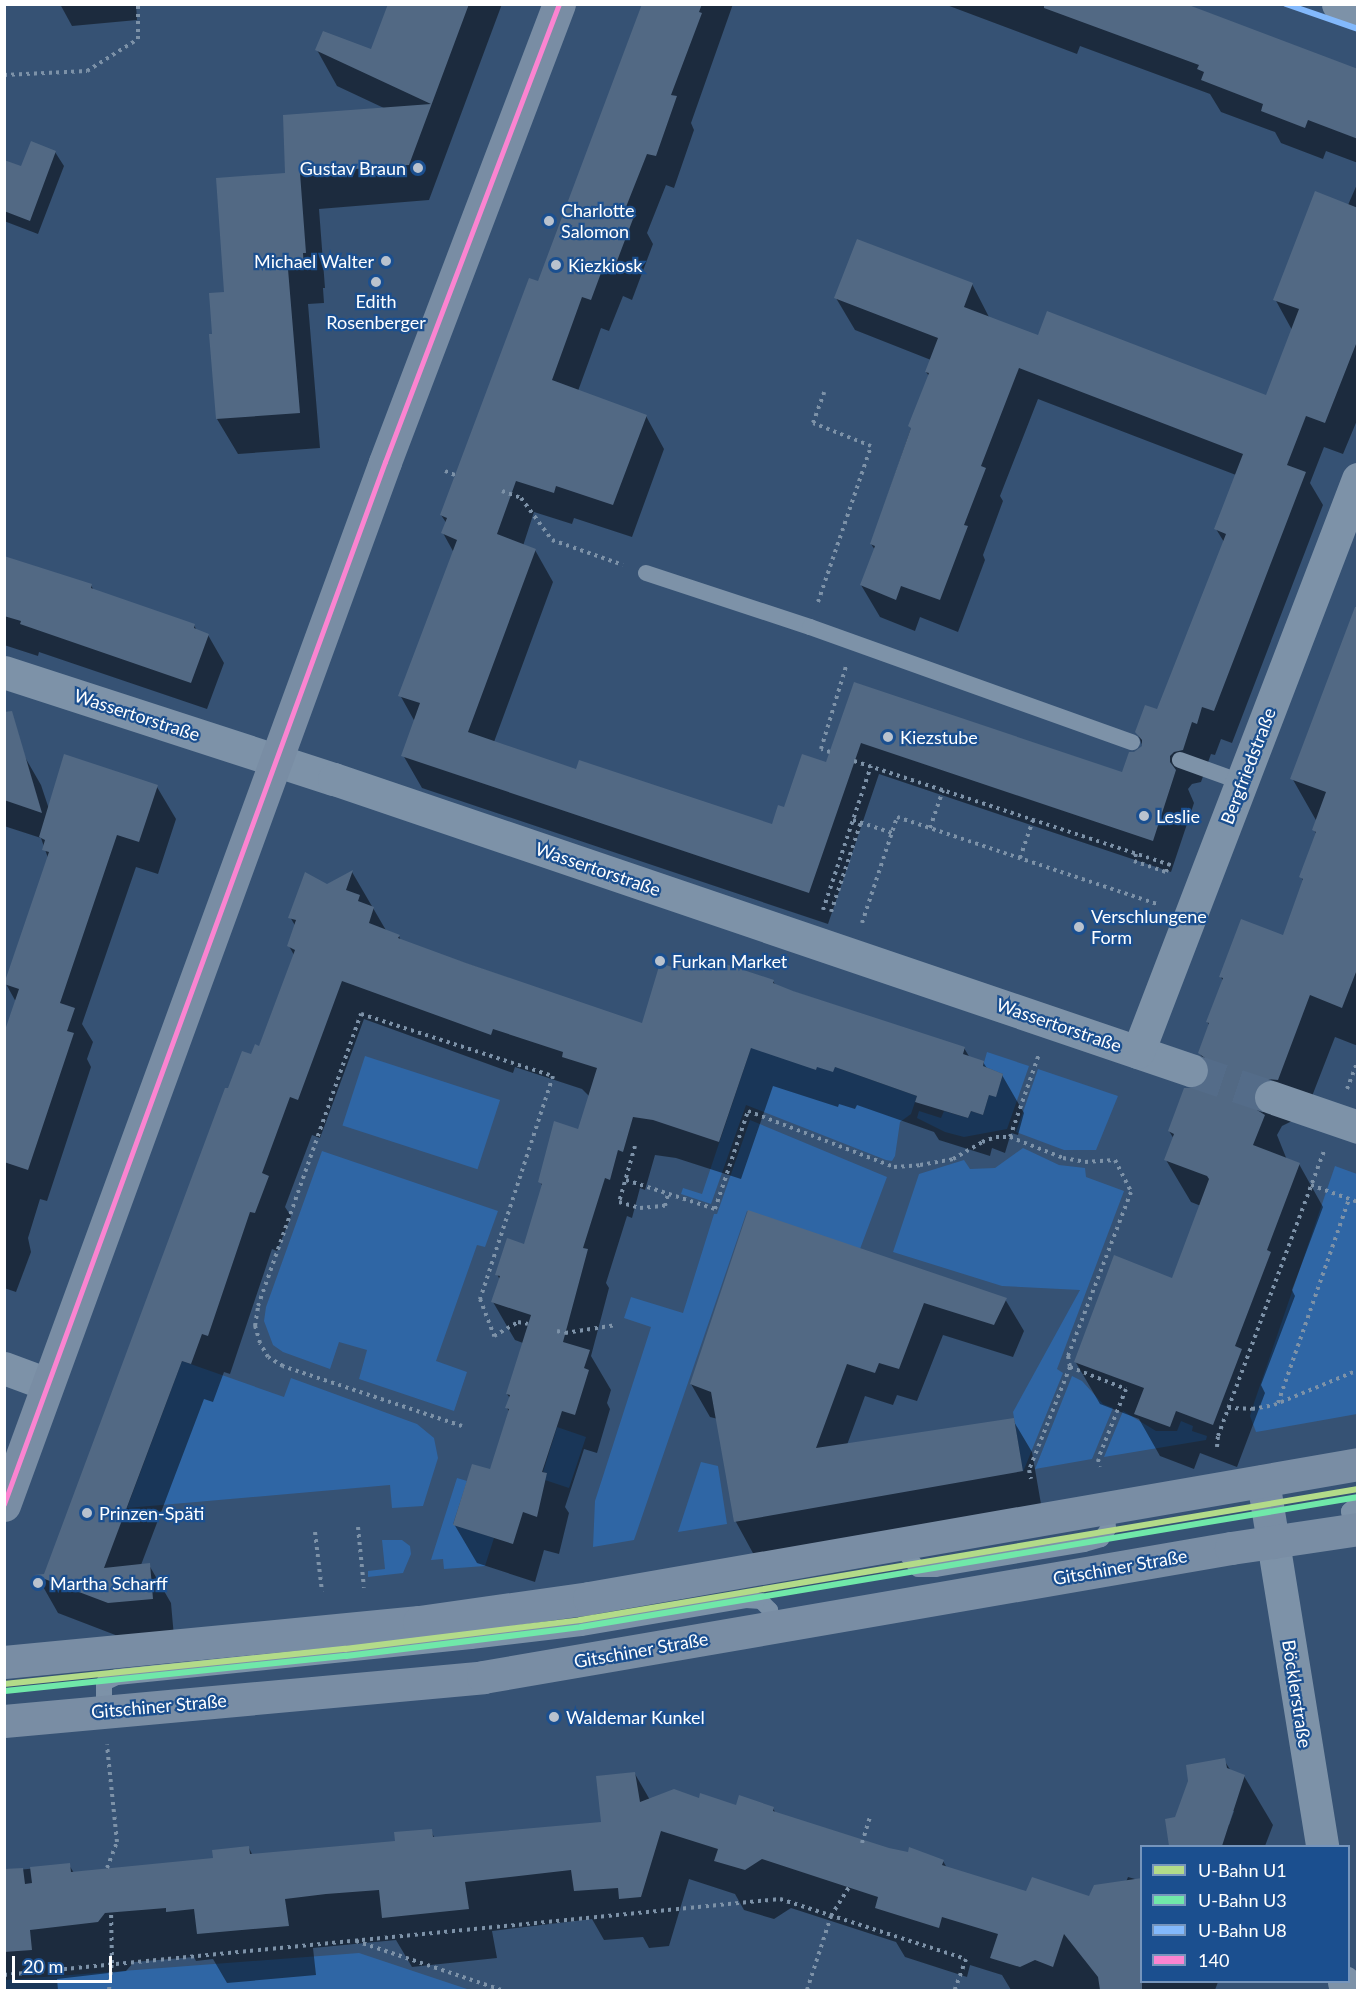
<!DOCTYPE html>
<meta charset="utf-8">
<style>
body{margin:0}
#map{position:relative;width:1362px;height:1995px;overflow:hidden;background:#365274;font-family:Lato,sans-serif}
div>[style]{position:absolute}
.green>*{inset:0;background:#2f66a5;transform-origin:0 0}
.shadow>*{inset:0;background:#0007}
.building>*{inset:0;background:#526984}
.street-tunnel>*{height:33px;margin-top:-16.5px;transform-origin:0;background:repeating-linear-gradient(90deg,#546c89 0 33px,transparent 0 49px)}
.path>*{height:4px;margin-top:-2px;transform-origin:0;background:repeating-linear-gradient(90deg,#7d92a8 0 3px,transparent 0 7.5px)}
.lane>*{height:16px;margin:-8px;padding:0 8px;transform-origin:8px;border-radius:8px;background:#7d92a8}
.street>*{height:33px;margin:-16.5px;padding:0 16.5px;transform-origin:16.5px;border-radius:16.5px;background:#7d92a8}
.secondary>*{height:33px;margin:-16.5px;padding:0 16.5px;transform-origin:16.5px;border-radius:16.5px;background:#798da4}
.bus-1>*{height:4.5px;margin:-2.25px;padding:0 2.25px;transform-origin:2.25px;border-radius:2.25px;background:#fb84d1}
.metro-1>*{height:6px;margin:-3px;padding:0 3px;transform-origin:3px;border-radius:3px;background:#b3db89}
.metro-2>*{height:6px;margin:-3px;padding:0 3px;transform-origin:3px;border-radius:3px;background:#70e8a9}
.metro-3>*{height:6px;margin:-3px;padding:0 3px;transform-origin:3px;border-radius:3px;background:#83b9fc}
.dots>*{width:16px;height:16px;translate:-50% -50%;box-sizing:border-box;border:3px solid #1b4f8f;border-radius:50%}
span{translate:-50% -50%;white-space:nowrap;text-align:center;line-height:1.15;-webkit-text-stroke:4.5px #1b4f8f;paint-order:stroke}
.poi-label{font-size:18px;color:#fff}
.right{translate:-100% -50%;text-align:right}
.left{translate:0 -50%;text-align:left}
.street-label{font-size:18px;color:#fff}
.frame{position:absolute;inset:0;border:6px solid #fff;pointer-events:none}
.legend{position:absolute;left:1140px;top:1845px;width:210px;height:138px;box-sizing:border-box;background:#1b4f8f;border:2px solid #7695bc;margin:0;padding:8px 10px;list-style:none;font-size:18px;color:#fff}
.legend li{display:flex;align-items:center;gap:12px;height:30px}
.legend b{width:30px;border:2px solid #7695bc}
.scale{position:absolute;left:12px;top:1956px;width:100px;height:27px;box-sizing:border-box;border:3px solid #fff;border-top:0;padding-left:8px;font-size:18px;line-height:21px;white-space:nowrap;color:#fff;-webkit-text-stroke:4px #1b4f8f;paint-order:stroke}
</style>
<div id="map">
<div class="green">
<div style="clip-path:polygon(754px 1039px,816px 1070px,817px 1067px,835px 1067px,917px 1096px,911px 1114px,900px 1122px,895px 1156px,892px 1161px,886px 1160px,746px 1105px,711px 1204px,681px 1194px,683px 1188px,702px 1194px)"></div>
<div style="clip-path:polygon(987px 1052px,1029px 1066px,1007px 1129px,964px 1137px,945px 1132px,917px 1118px,919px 1111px,941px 1118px,944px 1111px,968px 1118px,971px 1111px,983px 1115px,989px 1095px,996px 1096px,1003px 1074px,983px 1066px)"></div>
<div style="left:365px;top:1056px;width:142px;height:73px;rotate:18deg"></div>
<div style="clip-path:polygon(1038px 1069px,1118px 1096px,1096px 1150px,1064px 1150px,1016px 1132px)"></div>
<div style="clip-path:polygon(750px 1120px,887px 1177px,860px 1249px,747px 1211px,634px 1540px,593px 1547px,595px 1501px,651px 1327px,624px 1318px,631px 1297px,683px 1313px,714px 1214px,717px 1214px)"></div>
<div style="clip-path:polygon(1023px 1148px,1059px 1165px,1085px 1168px,1086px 1177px,1124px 1191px,1057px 1369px,1063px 1373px,1023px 1472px,1013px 1412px,1080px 1290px,1002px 1286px,893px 1252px,919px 1174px,964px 1160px,970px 1169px,995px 1168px)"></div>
<div style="clip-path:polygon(322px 1151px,498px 1211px,485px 1247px,477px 1245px,436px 1361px,467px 1372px,454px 1411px,359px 1379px,367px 1350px,339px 1342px,330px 1369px,283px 1352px,273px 1345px,264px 1321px,266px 1307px)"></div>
<div style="clip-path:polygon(1335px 1166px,1357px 1174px,1357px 1414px,1256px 1432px,1250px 1416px,1254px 1403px)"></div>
<div style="clip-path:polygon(182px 1361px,284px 1397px,291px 1378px,417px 1424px,434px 1438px,438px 1458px,423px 1506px,392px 1508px,390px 1485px,127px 1508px)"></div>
<div style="clip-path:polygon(1072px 1376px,1082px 1381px,1103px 1404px,1113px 1408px,1092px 1459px,1035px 1469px)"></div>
<div style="clip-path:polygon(1123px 1411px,1156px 1431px,1177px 1431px,1181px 1421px,1193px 1426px,1192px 1431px,1207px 1436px,1206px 1440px,1104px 1457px)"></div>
<div style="clip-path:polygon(557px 1427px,586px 1437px,569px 1488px,545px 1480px,547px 1473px,543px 1472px)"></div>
<div style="clip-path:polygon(701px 1462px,718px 1466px,727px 1524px,678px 1532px)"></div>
<div style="clip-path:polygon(457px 1478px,467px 1481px,453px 1524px,494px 1538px,485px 1566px,444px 1569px,443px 1559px,431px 1560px)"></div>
<div style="clip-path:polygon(382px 1540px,402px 1540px,410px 1546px,411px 1554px,403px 1573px,368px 1577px,368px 1571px,385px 1569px)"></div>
<div style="clip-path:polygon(359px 1953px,470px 1990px,5px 1990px,5px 1980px)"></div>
</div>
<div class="shadow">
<div style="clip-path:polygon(60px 4px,136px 4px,137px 20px,72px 26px)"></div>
<div style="clip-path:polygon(392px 4px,502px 4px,429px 200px,319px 209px,325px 288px,323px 288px,324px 303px,308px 304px,320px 448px,238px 454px,217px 419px,214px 335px,225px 293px,287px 175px,386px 109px,337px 86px,317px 50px,372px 51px)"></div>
<div style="clip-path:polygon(644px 4px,733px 4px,691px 123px,694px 130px,674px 188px,666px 185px,647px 233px,653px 244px,632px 300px,623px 296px,609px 331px,601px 328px,578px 391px,646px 416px,664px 449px,632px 537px,574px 518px,572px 524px,534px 512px,523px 546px,535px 550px,553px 582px,494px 742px,577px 771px,773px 826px,827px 764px,855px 683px,1123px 774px,1135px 754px,1143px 747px,1137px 732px,1158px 711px,1224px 542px,1216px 529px,1236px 475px,1038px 399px,1000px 496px,1003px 501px,983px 555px,985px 560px,958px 632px,920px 617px,915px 631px,880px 617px,861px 585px,875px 550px,871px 544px,929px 376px,926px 372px,931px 360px,855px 330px,836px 298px,972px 284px,990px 319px,1039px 337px,1267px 397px,1292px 330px,1275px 299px,1348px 205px,1358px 182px,1358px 418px,1343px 454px,1324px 447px,1310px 483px,1323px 505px,1232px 743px,1221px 739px,1215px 755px,1211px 754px,1201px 782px,1192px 784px,1188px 789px,1194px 803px,1171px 872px,879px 774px,828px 924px,422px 788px,403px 755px,415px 722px,400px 695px,454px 553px,443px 533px,447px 524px,441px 515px,539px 283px)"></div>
<div style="clip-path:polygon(944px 4px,1182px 4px,1358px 71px,1358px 163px,1326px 151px,1323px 159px,1281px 143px,1275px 132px,1221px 112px,1210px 94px,1080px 46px,1077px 54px)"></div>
<div style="clip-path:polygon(55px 152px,64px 166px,38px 234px,4px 221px,4px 162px,22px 168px)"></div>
<div style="clip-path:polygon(4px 558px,91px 585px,94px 591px,194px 625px,197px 631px,208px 635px,224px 663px,207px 709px,39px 652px,38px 656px,4px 645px)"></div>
<div style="clip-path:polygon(1358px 605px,1358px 1046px,1335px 1037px,1302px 1122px,1292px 1121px,1282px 1126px,1277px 1135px,1287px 1160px,1299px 1164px,1323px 1207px,1292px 1290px,1295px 1296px,1261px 1385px,1265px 1393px,1237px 1467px,1200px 1453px,1194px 1469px,1160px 1456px,1139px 1419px,1100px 1404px,1075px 1361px,1173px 1280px,1201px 1206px,1191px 1202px,1166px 1160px,1174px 1139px,1169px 1131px,1196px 1090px,1204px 1086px,1210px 1077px,1210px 1072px,1199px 1052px,1209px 1025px,1207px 1021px,1223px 981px,1221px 977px,1284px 937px,1304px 882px,1301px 877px,1317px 835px,1314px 830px,1317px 822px,1292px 778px)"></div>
<div style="clip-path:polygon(4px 746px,22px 752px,41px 785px,49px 809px,157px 787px,176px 819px,158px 874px,136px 867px,82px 1024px,93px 1042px,87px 1059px,91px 1067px,47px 1201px,40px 1199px,28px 1238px,31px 1252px,16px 1292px,4px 1288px,4px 1039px,16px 1002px,6px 984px,48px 858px,41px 838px,4px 826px)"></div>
<div style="clip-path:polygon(352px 872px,387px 932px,399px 936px,401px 941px,643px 1025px,676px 970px,773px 981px,776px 986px,964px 1048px,970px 1058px,983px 1062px,988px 1070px,1002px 1075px,1024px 1113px,1018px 1135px,1011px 1133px,1005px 1153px,992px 1148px,990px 1156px,939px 1140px,934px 1132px,857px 1105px,855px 1109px,839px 1104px,838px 1107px,773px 1086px,741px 1179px,676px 1158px,655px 1155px,645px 1190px,640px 1188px,632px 1218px,627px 1216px,606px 1283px,609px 1288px,591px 1356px,611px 1390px,607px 1403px,610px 1409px,597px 1453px,584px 1449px,565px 1507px,569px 1513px,559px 1554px,544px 1550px,535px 1582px,477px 1563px,454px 1524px,491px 1471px,510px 1413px,507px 1408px,510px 1398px,507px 1394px,523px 1343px,515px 1340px,493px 1302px,500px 1280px,497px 1274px,525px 1246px,543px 1187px,540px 1182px,579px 1131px,590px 1097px,582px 1089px,515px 1067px,513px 1073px,364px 1019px,320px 1138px,312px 1135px,285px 1207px,291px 1216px,277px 1251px,272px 1249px,230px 1374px,224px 1372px,213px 1402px,204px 1399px,141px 1565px,149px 1565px,171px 1603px,174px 1637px,131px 1641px,58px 1613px,37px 1576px,45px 1575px,229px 1090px,260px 1048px,294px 955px,289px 946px,296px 927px,290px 917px,327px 886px)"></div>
<div style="clip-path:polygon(748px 1212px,1005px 1299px,1024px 1331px,1013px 1357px,943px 1335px,917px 1401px,897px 1395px,893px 1405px,865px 1396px,847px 1445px,1013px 1420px,1032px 1452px,1041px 1504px,754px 1555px,736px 1522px,718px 1419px,710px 1417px,691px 1384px)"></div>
<div style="clip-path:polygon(evenodd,1224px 1760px,1231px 1771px,1244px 1776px,1273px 1825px,1265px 1846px,1171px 1846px,1167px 1821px,1176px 1819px,1224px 1760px,1231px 1811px,1234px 1811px,1229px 1825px,1226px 1824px,1231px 1811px)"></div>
<div style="clip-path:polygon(635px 1774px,650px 1800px,700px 1800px,737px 1807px,773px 1808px,776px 1814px,888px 1849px,943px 1861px,947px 1868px,1027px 1893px,1090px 1898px,1126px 1882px,1128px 1877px,1142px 1881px,1142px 1982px,1218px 1982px,1215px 1990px,1011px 1990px,1002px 1975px,970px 1965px,967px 1977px,905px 1957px,896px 1942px,791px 1908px,774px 1919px,744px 1910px,735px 1894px,689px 1879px,669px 1946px,649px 1948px,643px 1937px,604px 1940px,592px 1919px,492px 1931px,497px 1958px,412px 1967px,396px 1940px,313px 1948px,316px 1975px,227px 1983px,213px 1959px,196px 1961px,194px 1957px,134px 1962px,126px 1971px,57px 1979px,58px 1990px,4px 1990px,4px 1867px,7px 1871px,69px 1865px,74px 1873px,215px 1860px,249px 1848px,253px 1856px,396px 1842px,431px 1831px,435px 1839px,603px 1823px)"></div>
</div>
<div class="building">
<div style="clip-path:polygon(388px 4px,469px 4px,409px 165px,300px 173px,306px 253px,303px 253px,304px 268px,288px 269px,300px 413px,216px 419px,209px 334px,212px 334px,209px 293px,224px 292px,216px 178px,285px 173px,283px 115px,431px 104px,315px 50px,323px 31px,371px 49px)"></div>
<div style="clip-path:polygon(642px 4px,702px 4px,699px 12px,702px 13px,671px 95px,677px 96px,656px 156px,647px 154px,626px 207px,636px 211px,614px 269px,604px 265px,591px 300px,582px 297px,552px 380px,647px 415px,613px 505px,556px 486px,554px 493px,516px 481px,497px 534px,536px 549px,468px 732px,576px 769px,579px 760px,772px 824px,778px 805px,784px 807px,802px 754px,826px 762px,854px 682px,1122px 772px,1129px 752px,1134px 752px,1142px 746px,1142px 740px,1135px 732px,1145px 705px,1157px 709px,1226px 534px,1214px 529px,1243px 454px,1019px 368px,981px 466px,986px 468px,964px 525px,968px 526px,940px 600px,901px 586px,896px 600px,860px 585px,875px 546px,870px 544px,911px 428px,908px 426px,929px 373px,925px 372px,938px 338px,834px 298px,857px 239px,973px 283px,964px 307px,1038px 335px,1047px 311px,1266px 395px,1299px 309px,1273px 300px,1315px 191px,1358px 208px,1358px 339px,1325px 423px,1306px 416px,1287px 465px,1306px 472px,1214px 711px,1202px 707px,1197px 724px,1192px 722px,1183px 750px,1174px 752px,1170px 756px,1170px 762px,1176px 770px,1153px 841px,861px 743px,809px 893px,401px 756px,420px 703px,398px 696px,457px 540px,441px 533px,447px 518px,440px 515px,529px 278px,538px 281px)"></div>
<div style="clip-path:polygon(1044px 4px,1186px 4px,1358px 69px,1358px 139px,1308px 120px,1305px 128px,1261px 111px,1263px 104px,1201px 80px,1204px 72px,1197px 69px,1199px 65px,1044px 8px)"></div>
<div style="clip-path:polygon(31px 141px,56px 151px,30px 221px,4px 211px,4px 160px,21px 166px)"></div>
<div style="clip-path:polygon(4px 556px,92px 584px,91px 588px,195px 624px,194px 628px,209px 634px,191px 683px,20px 624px,21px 621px,4px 616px)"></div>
<div style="clip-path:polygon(1355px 607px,1358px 607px,1358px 967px,1342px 1008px,1310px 995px,1278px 1080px,1267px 1079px,1259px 1083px,1254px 1090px,1253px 1101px,1257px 1110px,1265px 1115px,1253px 1145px,1300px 1163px,1267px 1250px,1271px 1252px,1235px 1346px,1242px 1349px,1213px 1425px,1176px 1411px,1170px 1427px,1134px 1414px,1144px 1388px,1074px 1362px,1114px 1255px,1172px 1278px,1209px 1179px,1207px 1176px,1164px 1160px,1174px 1134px,1168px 1131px,1184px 1088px,1195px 1088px,1203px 1084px,1208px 1077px,1209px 1066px,1205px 1058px,1198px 1053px,1209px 1023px,1206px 1022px,1223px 978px,1219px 977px,1241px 919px,1283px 935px,1303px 879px,1299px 877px,1316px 832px,1312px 830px,1326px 792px,1290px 779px)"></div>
<div style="clip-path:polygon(12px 711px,42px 813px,4px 800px,4px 712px)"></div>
<div style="clip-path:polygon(64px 754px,158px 785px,139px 842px,117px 835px,60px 1003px,75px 1008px,67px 1031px,74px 1033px,28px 1170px,4px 1162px,4px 1033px,19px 989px,4px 984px,49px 852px,42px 850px,45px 840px,39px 837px)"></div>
<div style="clip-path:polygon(353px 870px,346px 890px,360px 895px,358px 901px,374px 907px,369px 923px,400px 935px,398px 938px,466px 963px,642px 1023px,660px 963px,675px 968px,679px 955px,705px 963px,707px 958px,774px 980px,773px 983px,793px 991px,965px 1047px,963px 1054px,984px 1061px,983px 1066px,1003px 1074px,996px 1097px,989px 1095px,983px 1115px,971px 1111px,968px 1118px,915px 1102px,917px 1096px,835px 1067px,833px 1072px,817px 1067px,816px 1070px,751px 1048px,719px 1142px,653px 1120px,633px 1117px,623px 1152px,618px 1150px,610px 1180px,605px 1178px,583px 1248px,588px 1249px,563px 1342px,590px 1350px,584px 1368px,589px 1370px,575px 1415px,562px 1411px,542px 1472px,547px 1473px,537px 1517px,523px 1512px,513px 1544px,453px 1525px,472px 1464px,490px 1469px,509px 1409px,505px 1408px,510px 1395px,506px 1394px,531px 1315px,491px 1302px,500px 1276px,495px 1275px,507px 1238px,524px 1244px,542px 1184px,538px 1182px,554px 1121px,578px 1129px,597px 1068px,562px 1057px,563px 1052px,493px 1029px,491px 1035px,342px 981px,298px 1100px,290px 1097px,262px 1173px,269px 1176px,255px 1213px,250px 1212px,208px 1336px,202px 1334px,191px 1364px,182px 1361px,104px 1568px,150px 1563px,153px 1599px,108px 1603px,34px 1575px,44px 1574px,225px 1088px,228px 1088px,242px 1051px,251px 1054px,255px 1044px,259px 1046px,295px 950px,287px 946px,296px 920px,288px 918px,305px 872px,327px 884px)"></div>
<div style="clip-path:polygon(748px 1210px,1007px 1298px,994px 1325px,924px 1303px,899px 1369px,879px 1363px,875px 1373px,847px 1364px,816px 1448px,1014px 1418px,1023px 1471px,734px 1522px,711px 1392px,690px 1384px)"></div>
<div style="clip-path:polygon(1225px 1758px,1227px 1768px,1245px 1775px,1222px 1846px,1169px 1846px,1165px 1819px,1175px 1817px,1188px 1781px,1186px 1765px)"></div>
<div style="clip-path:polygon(635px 1772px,640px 1802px,674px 1789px,699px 1798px,700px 1793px,736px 1805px,739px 1795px,774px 1807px,773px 1811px,889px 1848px,908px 1852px,909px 1847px,944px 1860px,942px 1865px,1026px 1891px,1032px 1877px,1089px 1896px,1094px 1885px,1142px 1878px,1142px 1990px,1100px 1990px,1098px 1977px,1064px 1934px,1053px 1967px,1035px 1960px,1020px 1967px,990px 1958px,998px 1934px,942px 1917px,939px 1928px,875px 1908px,878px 1897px,762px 1859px,745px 1870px,714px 1861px,718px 1849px,661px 1831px,641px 1897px,619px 1899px,618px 1888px,574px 1891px,571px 1870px,465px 1882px,469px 1909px,382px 1918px,379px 1890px,326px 1894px,285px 1899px,289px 1926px,197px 1934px,194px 1909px,166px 1912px,166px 1908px,105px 1913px,98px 1922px,30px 1930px,32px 1950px,4px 1952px,4px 1869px,23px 1868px,25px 1884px,32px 1883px,30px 1867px,70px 1863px,71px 1872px,213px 1858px,212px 1850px,249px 1846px,250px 1854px,395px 1841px,394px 1832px,432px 1829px,433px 1837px,601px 1822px,596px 1776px)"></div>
</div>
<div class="street-tunnel">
<div style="left:1191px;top:1070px;width:84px;rotate:18.6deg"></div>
</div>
<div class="path">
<div style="left:748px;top:4px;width:1px;rotate:90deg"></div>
<div style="left:4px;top:75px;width:83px;rotate:-2.8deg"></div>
<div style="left:87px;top:71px;width:60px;rotate:-32.1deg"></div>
<div style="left:138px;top:39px;width:35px;rotate:-90deg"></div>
<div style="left:445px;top:471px;width:11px;rotate:22deg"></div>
<div style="left:502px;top:491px;width:20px;rotate:20deg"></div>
<div style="left:521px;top:498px;width:52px;rotate:53.6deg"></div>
<div style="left:552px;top:540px;width:75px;rotate:19.4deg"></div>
<div style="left:818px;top:602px;width:165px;rotate:-71.2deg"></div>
<div style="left:871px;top:446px;width:62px;rotate:-158.4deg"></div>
<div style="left:813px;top:423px;width:33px;rotate:-70deg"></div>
<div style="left:830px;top:752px;width:9px;rotate:-162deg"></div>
<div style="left:821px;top:749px;width:87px;rotate:-73.2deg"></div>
<div style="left:854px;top:761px;width:336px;rotate:18.2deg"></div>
<div style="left:853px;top:820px;width:41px;rotate:18.4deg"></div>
<div style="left:930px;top:828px;width:40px;rotate:-71.1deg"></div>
<div style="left:1136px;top:854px;width:7px;rotate:106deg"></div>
<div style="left:1134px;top:861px;width:34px;rotate:19deg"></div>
<div style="left:1166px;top:872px;width:9px;rotate:-69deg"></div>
<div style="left:1020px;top:858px;width:40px;rotate:-71.1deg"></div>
<div style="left:823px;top:910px;width:152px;rotate:-71.6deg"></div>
<div style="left:831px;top:912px;width:95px;rotate:-71.6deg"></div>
<div style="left:862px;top:923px;width:112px;rotate:-71.7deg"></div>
<div style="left:897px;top:817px;width:277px;rotate:18.5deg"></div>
<div style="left:1347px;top:1089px;width:31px;rotate:-69deg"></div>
<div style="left:1010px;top:1137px;width:57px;rotate:21.6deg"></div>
<div style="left:1063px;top:1158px;width:22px;rotate:10deg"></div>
<div style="left:1085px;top:1162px;width:30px;rotate:-4deg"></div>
<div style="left:1115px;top:1160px;width:36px;rotate:63deg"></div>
<div style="left:1131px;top:1192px;width:176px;rotate:111deg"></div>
<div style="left:1068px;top:1356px;width:11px;rotate:80deg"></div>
<div style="left:1070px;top:1367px;width:111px;rotate:111.7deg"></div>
<div style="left:1029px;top:1470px;width:9px;rotate:77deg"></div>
<div style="left:635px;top:1146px;width:58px;rotate:105.9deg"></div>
<div style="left:619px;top:1202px;width:22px;rotate:16deg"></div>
<div style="left:640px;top:1208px;width:25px;rotate:-5deg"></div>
<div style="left:665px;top:1206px;width:12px;rotate:-76deg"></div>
<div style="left:626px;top:1180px;width:94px;rotate:18deg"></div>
<div style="left:715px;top:1209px;width:103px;rotate:-71.4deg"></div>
<div style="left:748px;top:1111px;width:156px;rotate:21deg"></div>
<div style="left:894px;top:1167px;width:26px;rotate:-4deg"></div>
<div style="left:920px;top:1165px;width:34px;rotate:-10deg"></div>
<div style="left:953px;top:1159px;width:34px;rotate:-30deg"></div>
<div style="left:982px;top:1142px;width:15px;rotate:-20deg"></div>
<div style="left:996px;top:1137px;width:14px"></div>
<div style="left:1010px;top:1137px;width:88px;rotate:-70.7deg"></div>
<div style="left:1311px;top:1185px;width:50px;rotate:19.9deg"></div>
<div style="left:557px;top:1331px;width:8px;rotate:14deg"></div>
<div style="left:565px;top:1333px;width:52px;rotate:-8.9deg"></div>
<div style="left:1070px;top:1367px;width:60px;rotate:21.4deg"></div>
<div style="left:1126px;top:1389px;width:75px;rotate:111.8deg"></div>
<div style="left:1098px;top:1459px;width:8px;rotate:76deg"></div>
<div style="left:1278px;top:1403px;width:216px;rotate:-70.8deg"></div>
<div style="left:1228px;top:1408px;width:24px;rotate:2deg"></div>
<div style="left:1252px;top:1409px;width:22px;rotate:-10deg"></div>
<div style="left:1274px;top:1405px;width:91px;rotate:-22.6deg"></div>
<div style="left:462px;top:1426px;width:189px;rotate:-161.5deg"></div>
<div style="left:283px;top:1366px;width:17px;rotate:-149deg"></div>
<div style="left:268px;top:1357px;width:16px;rotate:-120deg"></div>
<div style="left:260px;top:1343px;width:18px;rotate:-106deg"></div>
<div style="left:255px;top:1326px;width:20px;rotate:-81deg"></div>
<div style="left:258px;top:1306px;width:310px;rotate:-70.6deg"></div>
<div style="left:361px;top:1014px;width:202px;rotate:17.9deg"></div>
<div style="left:553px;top:1076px;width:235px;rotate:108.1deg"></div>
<div style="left:480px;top:1299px;width:40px;rotate:69deg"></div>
<div style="left:494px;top:1336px;width:28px;rotate:-30deg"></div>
<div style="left:518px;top:1322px;width:10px;rotate:11deg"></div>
<div style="left:1217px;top:1447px;width:11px;rotate:-85deg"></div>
<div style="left:1218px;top:1436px;width:306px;rotate:-69.6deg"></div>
<div style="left:358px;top:1527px;width:61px;rotate:84.4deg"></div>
<div style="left:315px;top:1532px;width:60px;rotate:83.3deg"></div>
<div style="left:862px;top:1843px;width:27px;rotate:-73deg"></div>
<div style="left:107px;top:1868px;width:28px;rotate:-69deg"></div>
<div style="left:117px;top:1842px;width:98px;rotate:-95.9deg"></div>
<div style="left:356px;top:1941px;width:154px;rotate:18.6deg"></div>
<div style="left:4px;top:1975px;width:780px;rotate:-5.59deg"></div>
<div style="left:780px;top:1899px;width:195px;rotate:17.9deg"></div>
<div style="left:966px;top:1959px;width:33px;rotate:110deg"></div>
<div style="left:109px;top:1990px;width:27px;rotate:-84deg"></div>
<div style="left:112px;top:1963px;width:50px;rotate:-91.1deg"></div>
<div style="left:807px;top:1990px;width:78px;rotate:-72deg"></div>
<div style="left:831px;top:1916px;width:34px;rotate:-58deg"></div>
</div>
<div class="lane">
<div style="left:646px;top:573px;width:173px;rotate:18.2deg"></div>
<div style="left:810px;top:627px;width:342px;rotate:19.7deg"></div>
<div style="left:1180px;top:760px;width:65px;rotate:19.8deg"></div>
<div style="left:1352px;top:1530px;width:19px;rotate:-99deg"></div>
<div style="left:1349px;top:1511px;width:12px;rotate:-42deg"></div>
<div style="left:905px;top:1544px;width:12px;rotate:76deg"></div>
<div style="left:908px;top:1556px;width:16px;rotate:52deg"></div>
<div style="left:918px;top:1569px;width:17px"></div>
<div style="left:935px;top:1569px;width:151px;rotate:-9.5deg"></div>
<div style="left:1084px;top:1544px;width:18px;rotate:-16deg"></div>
<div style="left:1101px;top:1539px;width:12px;rotate:-55deg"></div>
<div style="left:1108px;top:1529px;width:19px;rotate:-93deg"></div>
<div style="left:104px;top:1711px;width:28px;rotate:-90deg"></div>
<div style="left:104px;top:1683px;width:14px;rotate:-25deg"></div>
<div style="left:117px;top:1677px;width:356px;rotate:-5.8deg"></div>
<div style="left:471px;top:1641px;width:111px;rotate:-6.7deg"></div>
<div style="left:581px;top:1628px;width:167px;rotate:-9.6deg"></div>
<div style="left:746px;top:1600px;width:15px;rotate:4deg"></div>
<div style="left:761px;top:1601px;width:13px;rotate:45deg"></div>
<div style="left:770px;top:1610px;width:17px;rotate:80deg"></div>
</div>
<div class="street">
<div style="left:1338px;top:4px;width:22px;rotate:22deg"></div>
<div style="left:4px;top:672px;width:347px;rotate:18deg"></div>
<div style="left:334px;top:779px;width:905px;rotate:18.76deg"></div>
<div style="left:1138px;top:1052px;width:614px;rotate:-69deg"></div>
<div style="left:1271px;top:1097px;width:92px;rotate:19deg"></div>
<div style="left:4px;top:1368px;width:46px;rotate:20.4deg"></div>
<div style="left:1273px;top:1542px;width:308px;rotate:80.8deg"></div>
<div style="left:1344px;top:1982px;width:8px;rotate:76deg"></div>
</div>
<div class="secondary">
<div style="left:1263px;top:1481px;width:62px;rotate:80.7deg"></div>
<div style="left:4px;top:1505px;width:1110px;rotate:-69.93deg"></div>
<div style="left:385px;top:462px;width:490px;rotate:-69.2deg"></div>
<div style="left:4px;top:1662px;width:417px;rotate:-5.5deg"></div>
<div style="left:419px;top:1622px;width:172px;rotate:-8deg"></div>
<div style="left:589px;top:1598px;width:781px;rotate:-9.88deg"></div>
<div style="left:4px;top:1721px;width:481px;rotate:-5.2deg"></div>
<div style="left:483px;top:1677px;width:759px;rotate:-9.78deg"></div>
<div style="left:1231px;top:1548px;width:128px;rotate:-8.5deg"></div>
</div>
<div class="bus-1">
<div style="left:4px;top:1504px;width:1109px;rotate:-69.92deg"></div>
<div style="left:385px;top:462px;width:490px;rotate:-69.2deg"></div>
</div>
<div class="metro-1">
<div style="left:4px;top:1684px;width:343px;rotate:-5.9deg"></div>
<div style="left:345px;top:1649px;width:237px;rotate:-7deg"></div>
<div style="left:580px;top:1620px;width:789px;rotate:-9.56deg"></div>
</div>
<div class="metro-2">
<div style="left:5px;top:1691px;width:343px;rotate:-5.9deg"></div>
<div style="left:346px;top:1656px;width:237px;rotate:-7deg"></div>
<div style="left:581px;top:1627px;width:788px;rotate:-9.5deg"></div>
</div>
<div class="metro-3">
<div style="left:1286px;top:4px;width:76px;rotate:19.1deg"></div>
</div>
<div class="dots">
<div style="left:418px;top:168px;background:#b9c2ce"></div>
<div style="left:549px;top:221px;background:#b9c2ce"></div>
<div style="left:386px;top:261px;background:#b9c2ce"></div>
<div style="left:556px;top:265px;background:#b9c2ce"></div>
<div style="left:376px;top:282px;background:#b9c2ce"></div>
<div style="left:888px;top:737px;background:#b9c2ce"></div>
<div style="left:1144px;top:816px;background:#b9c2ce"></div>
<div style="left:1079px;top:927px;background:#b9c2ce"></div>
<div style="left:660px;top:961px;background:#b9c2ce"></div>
<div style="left:87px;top:1513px;background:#b9c2ce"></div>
<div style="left:38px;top:1583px;background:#b9c2ce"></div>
<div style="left:554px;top:1717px;background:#b9c2ce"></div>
</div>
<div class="poi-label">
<span class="right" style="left:406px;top:168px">Gustav Braun</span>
<span class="left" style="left:561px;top:221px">Charlotte<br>Salomon</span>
<span class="right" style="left:374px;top:261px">Michael Walter</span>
<span class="left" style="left:568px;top:265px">Kiezkiosk</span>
<span style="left:376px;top:312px">Edith<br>Rosenberger</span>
<span class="left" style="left:900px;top:737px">Kiezstube</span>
<span class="left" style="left:1156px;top:816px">Leslie</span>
<span class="left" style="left:1091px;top:927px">Verschlungene<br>Form</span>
<span class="left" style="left:672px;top:961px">Furkan Market</span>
<span class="left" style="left:99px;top:1513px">Prinzen-Späti</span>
<span class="left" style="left:50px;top:1583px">Martha Scharff</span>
<span class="left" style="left:566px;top:1717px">Waldemar Kunkel</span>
</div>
<div class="street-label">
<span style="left:137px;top:715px;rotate:18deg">Wassertorstraße</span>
<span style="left:1248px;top:766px;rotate:-69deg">Bergfriedstraße</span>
<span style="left:598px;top:869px;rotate:19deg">Wassertorstraße</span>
<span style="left:1059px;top:1025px;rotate:19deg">Wassertorstraße</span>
<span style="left:1120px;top:1567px;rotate:-10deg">Gitschiner Straße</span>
<span style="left:641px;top:1650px;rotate:-10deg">Gitschiner Straße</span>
<span style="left:1297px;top:1694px;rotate:81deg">Böcklerstraße</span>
<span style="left:159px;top:1706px;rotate:-5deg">Gitschiner Straße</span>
</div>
<div class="frame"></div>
<ul class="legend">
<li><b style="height:8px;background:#b3db89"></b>U-Bahn U1</li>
<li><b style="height:8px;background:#70e8a9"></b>U-Bahn U3</li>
<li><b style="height:8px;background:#83b9fc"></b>U-Bahn U8</li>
<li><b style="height:8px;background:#fb84d1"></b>140</li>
</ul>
<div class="scale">20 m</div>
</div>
